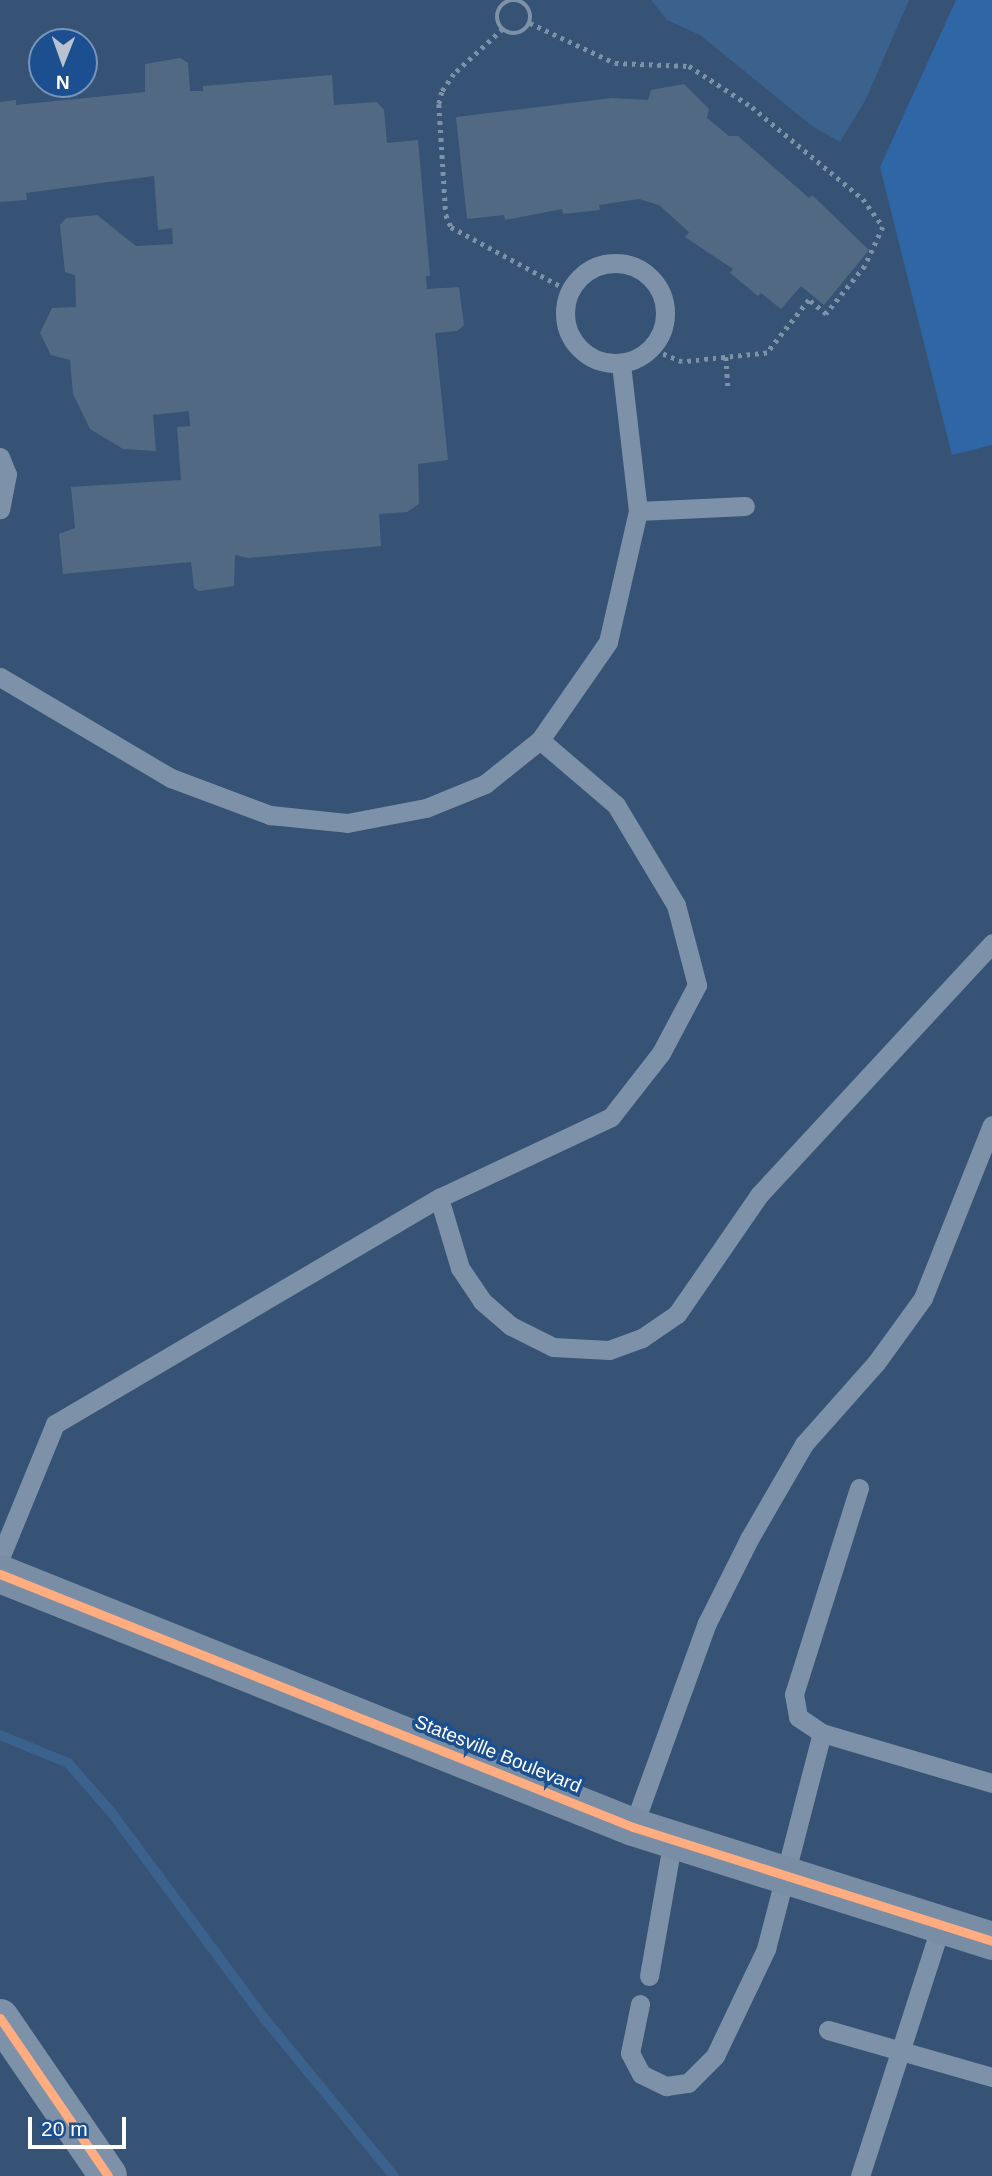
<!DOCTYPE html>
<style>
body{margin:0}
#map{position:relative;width:992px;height:2176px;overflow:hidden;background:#365274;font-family:Helvetica,sans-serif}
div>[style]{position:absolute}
.green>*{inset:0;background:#2f66a5}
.water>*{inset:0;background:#3b618d}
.stream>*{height:10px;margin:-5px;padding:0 5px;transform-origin:5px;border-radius:5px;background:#3b618d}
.building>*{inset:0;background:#526984}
.path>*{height:4.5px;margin-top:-2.25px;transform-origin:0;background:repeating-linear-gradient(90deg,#7d92a8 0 3.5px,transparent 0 8.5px)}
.path>.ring{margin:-2.25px;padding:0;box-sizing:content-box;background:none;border:4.5px solid #7d92a8;border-radius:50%}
.service>*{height:19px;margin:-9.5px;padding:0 9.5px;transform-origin:9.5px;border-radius:9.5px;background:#7d92a8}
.service>.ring{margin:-9.5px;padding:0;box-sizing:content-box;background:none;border:19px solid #7d92a8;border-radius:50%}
.minor>*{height:38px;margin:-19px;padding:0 19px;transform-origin:19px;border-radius:19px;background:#7d92a8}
.secondary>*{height:38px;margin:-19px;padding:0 19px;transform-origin:19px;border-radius:19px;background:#798da4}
.cycleway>*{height:9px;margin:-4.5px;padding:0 4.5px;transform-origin:4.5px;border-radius:4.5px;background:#ffac80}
span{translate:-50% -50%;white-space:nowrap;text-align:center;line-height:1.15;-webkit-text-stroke:7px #1b4f8f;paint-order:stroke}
.street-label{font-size:19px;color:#fff}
.north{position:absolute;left:28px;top:28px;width:70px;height:70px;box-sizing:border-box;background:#1b4f8f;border:2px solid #7695bc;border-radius:50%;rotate:181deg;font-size:19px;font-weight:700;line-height:28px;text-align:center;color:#fff}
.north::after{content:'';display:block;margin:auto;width:24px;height:32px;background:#b9c2ce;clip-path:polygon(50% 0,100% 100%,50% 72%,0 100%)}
.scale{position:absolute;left:28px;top:2117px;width:98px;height:32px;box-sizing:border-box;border:4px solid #fff;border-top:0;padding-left:9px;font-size:21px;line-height:24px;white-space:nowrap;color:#fff;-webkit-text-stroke:5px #1b4f8f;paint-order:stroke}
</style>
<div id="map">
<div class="green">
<div style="clip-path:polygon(956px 0,992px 0,992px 445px,952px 455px,880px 167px)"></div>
</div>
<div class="water">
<div style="clip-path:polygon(651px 0,909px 0,866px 99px,840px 142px,812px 126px,700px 35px,667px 20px)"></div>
</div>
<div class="stream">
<div style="left:0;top:1735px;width:74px;rotate:22.4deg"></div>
<div style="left:68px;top:1763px;width:65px;rotate:48.7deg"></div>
<div style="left:111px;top:1812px;width:257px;rotate:53.4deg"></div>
<div style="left:264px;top:2018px;width:205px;rotate:50.6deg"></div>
</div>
<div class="building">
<div style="clip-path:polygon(180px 58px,188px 63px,190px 91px,203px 91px,203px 86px,332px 75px,334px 105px,377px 102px,384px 110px,387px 143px,418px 140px,430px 276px,426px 276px,427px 289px,459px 287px,464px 325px,457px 331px,435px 333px,448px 460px,418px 464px,419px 504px,407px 512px,379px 514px,381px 546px,248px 558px,235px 555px,234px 586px,199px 591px,194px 588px,191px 562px,63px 574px,59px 534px,75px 528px,71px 487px,181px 480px,177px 427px,190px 426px,189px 411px,153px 415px,156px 451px,123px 449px,90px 429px,73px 394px,70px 360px,51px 355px,40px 333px,52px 308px,76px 307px,75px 275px,65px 272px,60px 225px,66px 218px,97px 215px,136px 246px,173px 244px,172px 228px,158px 230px,154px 176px,26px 193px,27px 200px,0 202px,0 102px,16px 100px,16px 105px,145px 92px,145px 64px)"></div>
<div style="clip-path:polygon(684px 84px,709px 109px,707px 118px,729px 136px,738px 136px,809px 198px,812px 195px,869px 250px,824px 305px,801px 286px,781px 309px,761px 293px,758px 296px,730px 273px,733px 269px,685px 237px,689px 232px,659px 205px,639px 199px,599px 205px,600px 210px,563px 214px,562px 209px,505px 220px,504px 215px,467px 219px,456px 117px,612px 98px,648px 100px,651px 90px)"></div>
</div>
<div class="path">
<div class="ring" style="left:497px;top:0;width:29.5px;height:29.5px"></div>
<div style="left:530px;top:23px;width:94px;rotate:25.2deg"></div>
<div style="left:615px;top:63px;width:74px;rotate:2.3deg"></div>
<div style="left:689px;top:66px;width:75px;rotate:33.1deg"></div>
<div style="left:752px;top:107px;width:144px;rotate:39.7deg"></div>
<div style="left:863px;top:199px;width:34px;rotate:54deg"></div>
<div style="left:883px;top:227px;width:43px;rotate:114.8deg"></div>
<div style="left:865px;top:266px;width:62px;rotate:129.1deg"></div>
<div style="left:826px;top:314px;width:22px;rotate:-141deg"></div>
<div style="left:809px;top:300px;width:68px;rotate:128.4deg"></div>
<div style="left:767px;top:353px;width:85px;rotate:174deg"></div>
<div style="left:682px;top:362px;width:34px;rotate:-157deg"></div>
<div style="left:503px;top:29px;width:67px;rotate:137.4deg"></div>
<div style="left:454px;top:74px;width:22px;rotate:124deg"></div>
<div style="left:442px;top:92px;width:12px;rotate:104deg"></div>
<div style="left:439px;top:104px;width:111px;rotate:86.4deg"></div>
<div style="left:446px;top:215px;width:13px;rotate:67deg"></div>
<div style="left:451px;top:227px;width:136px;rotate:28.4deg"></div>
<div style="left:726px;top:357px;width:32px;rotate:86deg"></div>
</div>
<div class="service">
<div class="ring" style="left:565px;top:263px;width:81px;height:81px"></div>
<div style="left:0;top:457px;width:18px;rotate:68deg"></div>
<div style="left:7px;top:474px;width:36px;rotate:101deg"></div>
<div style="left:638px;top:511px;width:107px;rotate:-2.7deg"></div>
<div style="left:0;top:677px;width:199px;rotate:30.6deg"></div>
<div style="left:171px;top:778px;width:106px;rotate:20.5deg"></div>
<div style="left:270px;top:815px;width:77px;rotate:5.9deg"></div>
<div style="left:347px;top:823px;width:80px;rotate:-10.8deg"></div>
<div style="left:426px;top:808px;width:64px;rotate:-22.1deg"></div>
<div style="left:485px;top:784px;width:70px;rotate:-38.7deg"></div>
<div style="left:439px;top:1198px;width:73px;rotate:73.3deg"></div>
<div style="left:460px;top:1268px;width:40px;rotate:56deg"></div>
<div style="left:482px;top:1301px;width:38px;rotate:41deg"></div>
<div style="left:511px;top:1326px;width:47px;rotate:26.6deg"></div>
<div style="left:553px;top:1347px;width:56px;rotate:3.1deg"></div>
<div style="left:609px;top:1350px;width:35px;rotate:-20deg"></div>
<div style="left:642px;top:1338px;width:42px;rotate:-34.4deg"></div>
<div style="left:677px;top:1314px;width:145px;rotate:-55.4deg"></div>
<div style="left:759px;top:1195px;width:343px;rotate:-47.2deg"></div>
<div style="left:859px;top:1488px;width:216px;rotate:107.5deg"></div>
<div style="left:794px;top:1694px;width:23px;rotate:80deg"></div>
<div style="left:798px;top:1717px;width:29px;rotate:34deg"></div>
<div style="left:822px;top:1733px;width:177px;rotate:16.4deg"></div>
<div style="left:0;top:1558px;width:145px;rotate:-67.7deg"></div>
<div style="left:55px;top:1424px;width:446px;rotate:-30.5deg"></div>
<div style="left:439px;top:1198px;width:190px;rotate:-25.2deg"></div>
<div style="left:611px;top:1117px;width:81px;rotate:-52deg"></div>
<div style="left:661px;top:1053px;width:77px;rotate:-62.1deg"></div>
<div style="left:697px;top:985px;width:83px;rotate:-104.7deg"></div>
<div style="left:676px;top:905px;width:117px;rotate:-121deg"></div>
<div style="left:616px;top:805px;width:100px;rotate:-139.5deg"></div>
<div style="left:540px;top:740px;width:119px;rotate:-55.2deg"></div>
<div style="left:608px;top:642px;width:134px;rotate:-77.1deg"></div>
<div style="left:638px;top:511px;width:149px;rotate:-96.6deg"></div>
<div style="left:633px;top:1827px;width:217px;rotate:-70.1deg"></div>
<div style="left:707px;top:1623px;width:94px;rotate:-63.4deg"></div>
<div style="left:749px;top:1539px;width:110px;rotate:-59.9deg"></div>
<div style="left:804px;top:1444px;width:108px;rotate:-48.4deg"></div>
<div style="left:876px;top:1363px;width:80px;rotate:-54.1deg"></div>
<div style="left:923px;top:1298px;width:186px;rotate:-68.3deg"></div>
<div style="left:649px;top:1976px;width:139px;rotate:-80.1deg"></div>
<div style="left:640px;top:2004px;width:50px;rotate:101.5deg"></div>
<div style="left:630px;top:2053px;width:24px;rotate:62deg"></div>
<div style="left:641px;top:2074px;width:28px;rotate:26deg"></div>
<div style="left:666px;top:2086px;width:22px;rotate:-8deg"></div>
<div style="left:688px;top:2083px;width:38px;rotate:-45deg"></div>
<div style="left:715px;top:2056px;width:119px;rotate:-64.5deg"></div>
<div style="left:766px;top:1949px;width:223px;rotate:-75.5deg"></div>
<div style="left:828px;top:2030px;width:171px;rotate:16deg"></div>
<div style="left:860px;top:2176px;width:264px;rotate:-72.1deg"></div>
</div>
<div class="minor">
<div style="left:0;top:2018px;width:191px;rotate:55.6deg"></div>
</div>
<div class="secondary">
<div style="left:0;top:1574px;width:682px;rotate:21.79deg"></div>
<div style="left:633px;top:1827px;width:377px;rotate:17.6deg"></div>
</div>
<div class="cycleway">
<div style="left:0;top:1574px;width:682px;rotate:21.79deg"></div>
<div style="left:633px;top:1827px;width:377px;rotate:17.6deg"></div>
<div style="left:0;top:2018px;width:191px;rotate:55.6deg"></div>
</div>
<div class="street-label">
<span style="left:498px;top:1754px;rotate:22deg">Statesville Boulevard</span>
</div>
<div class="north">N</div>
<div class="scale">20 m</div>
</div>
